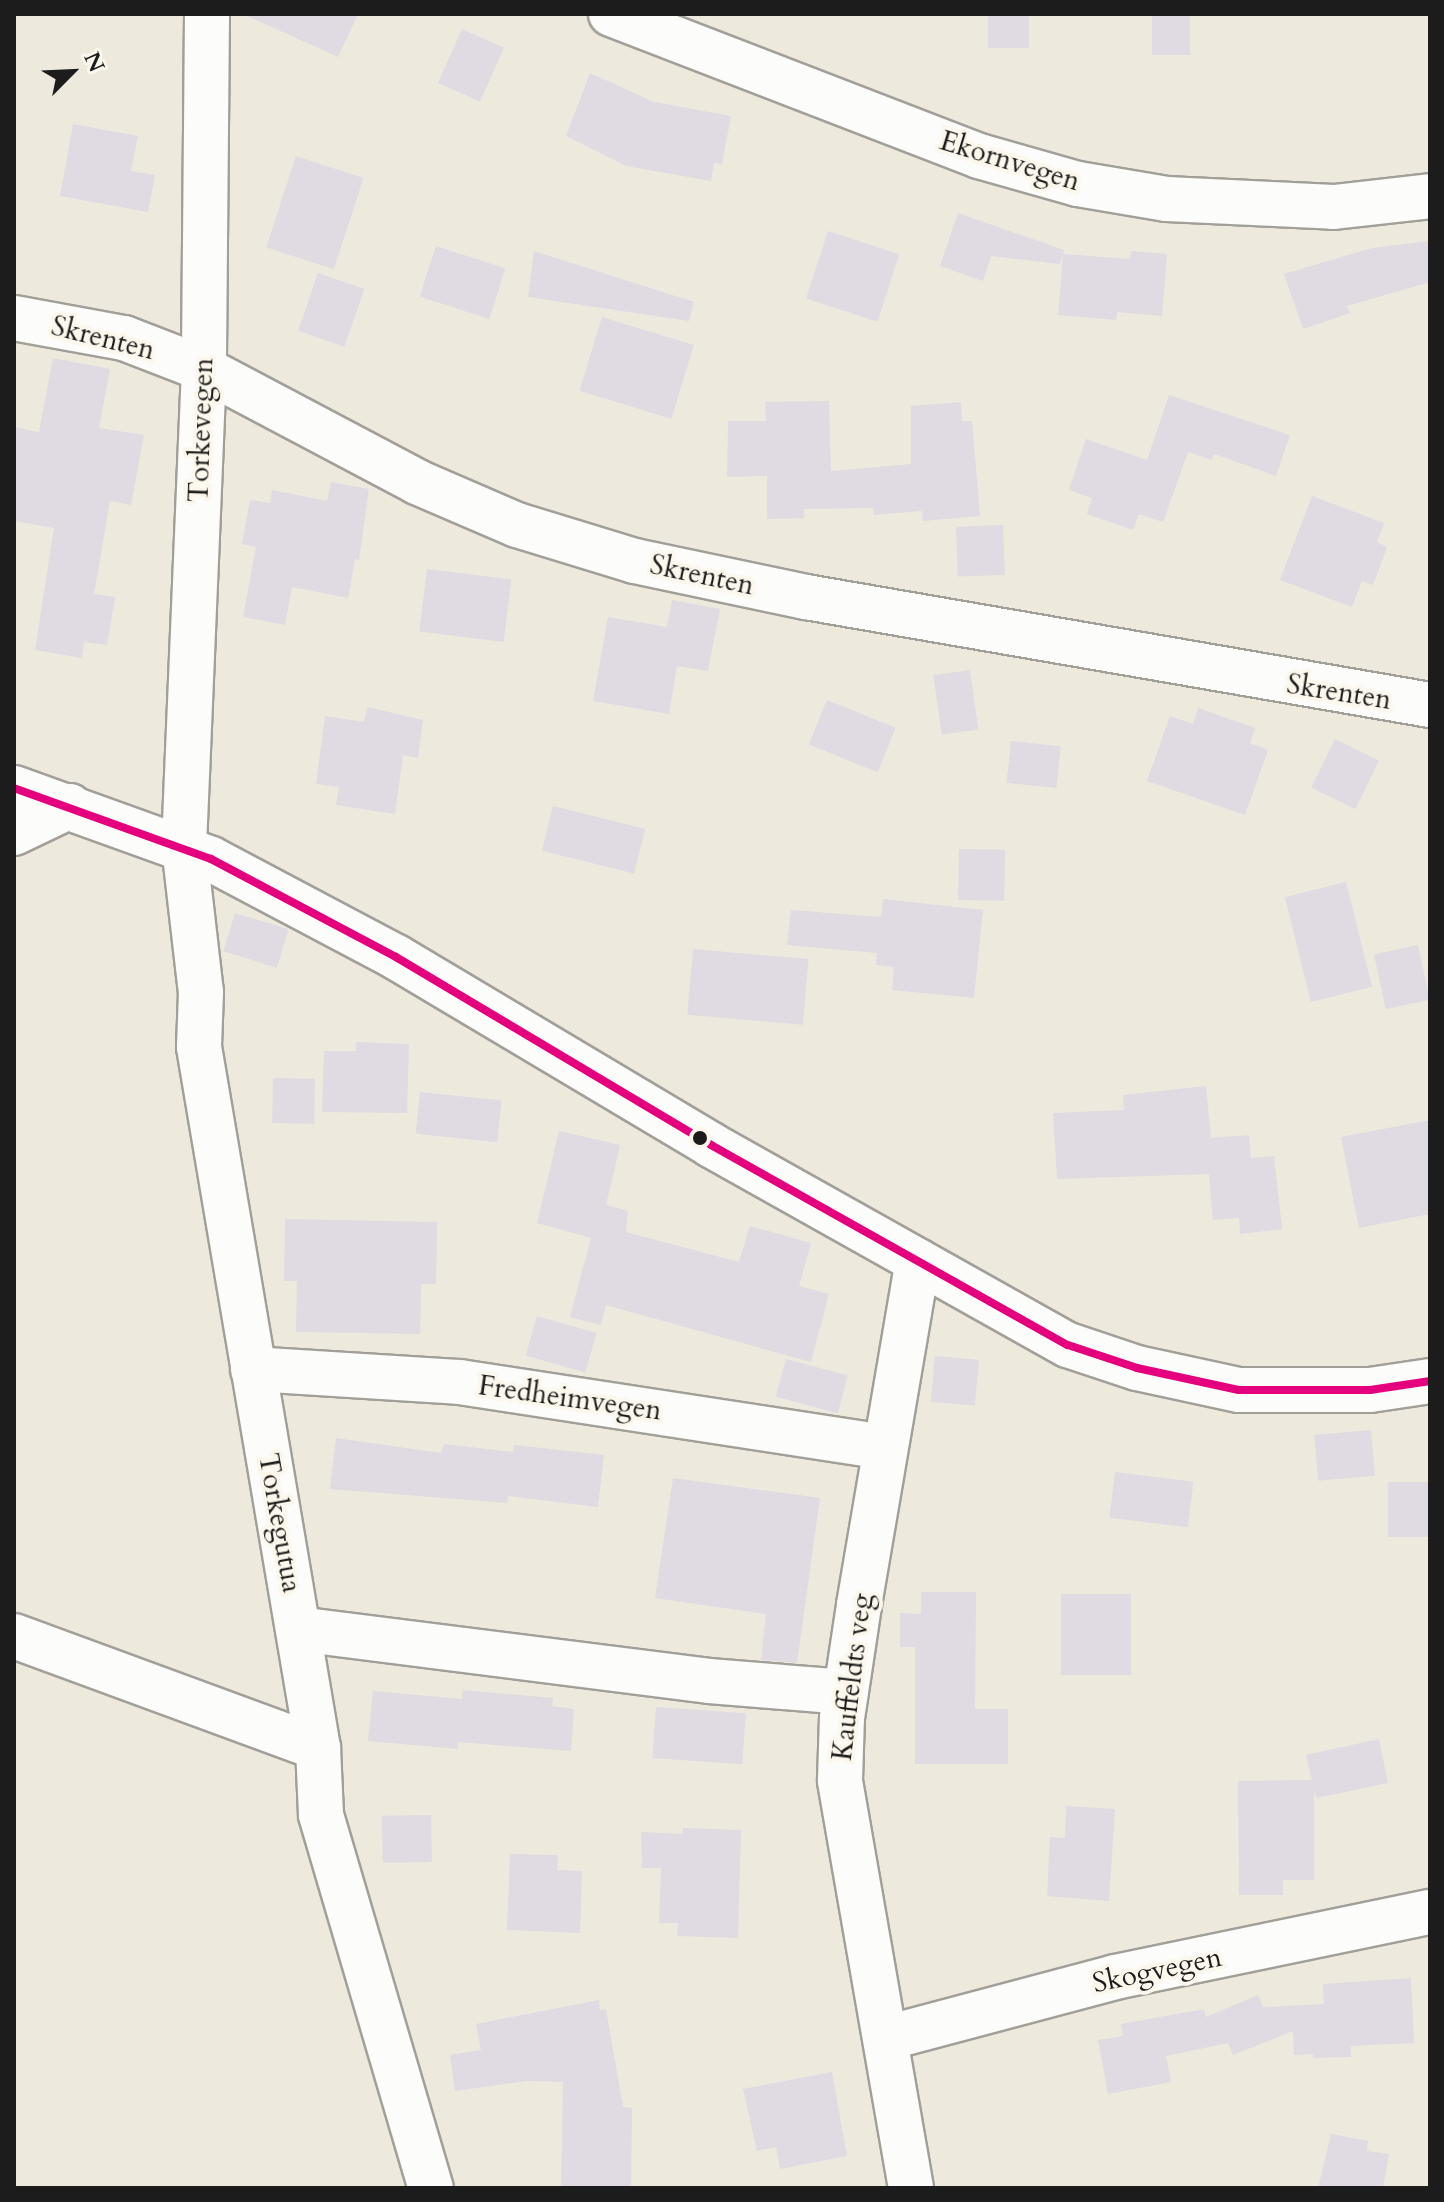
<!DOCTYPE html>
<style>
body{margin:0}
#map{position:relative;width:1444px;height:2202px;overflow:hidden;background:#eee9dd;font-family:Cardo,serif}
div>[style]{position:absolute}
.building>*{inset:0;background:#e0dae2;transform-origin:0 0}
.roads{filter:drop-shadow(2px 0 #a29f99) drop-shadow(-2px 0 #a29f99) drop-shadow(0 2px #a29f99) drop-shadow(0 -2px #a29f99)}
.minor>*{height:44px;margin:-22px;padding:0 22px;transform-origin:22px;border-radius:22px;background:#fcfcfa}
.secondary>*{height:44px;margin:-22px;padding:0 22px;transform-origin:22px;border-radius:22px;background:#fcfcfa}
.bus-1>*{height:8px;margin:-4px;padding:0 4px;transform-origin:4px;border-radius:4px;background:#e5007d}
.dots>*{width:22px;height:22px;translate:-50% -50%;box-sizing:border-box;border:4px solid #fbf7ec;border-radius:50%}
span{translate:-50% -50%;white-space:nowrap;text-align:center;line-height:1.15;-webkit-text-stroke:8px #fbf7ec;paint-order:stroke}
.street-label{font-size:28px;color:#1c1c1c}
.frame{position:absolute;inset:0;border:16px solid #1c1c1c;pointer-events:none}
.north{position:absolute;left:32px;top:32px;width:80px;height:80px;-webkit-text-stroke:6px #fbf7ec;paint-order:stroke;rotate:66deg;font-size:22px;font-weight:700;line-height:32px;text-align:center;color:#1c1c1c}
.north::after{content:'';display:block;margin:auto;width:28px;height:36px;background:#1c1c1c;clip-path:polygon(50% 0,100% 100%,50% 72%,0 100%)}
</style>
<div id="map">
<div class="building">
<div style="clip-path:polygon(243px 14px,358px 14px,338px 57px)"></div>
<div style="left:988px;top:14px;width:41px;height:34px"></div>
<div style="left:1152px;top:14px;width:38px;height:41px"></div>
<div style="left:462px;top:29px;width:46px;height:59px;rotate:24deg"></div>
<div style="clip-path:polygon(590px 73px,654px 102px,731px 116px,722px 164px,714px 163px,711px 181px,626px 166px,566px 136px)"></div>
<div style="clip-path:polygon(73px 124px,138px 136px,131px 171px,155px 175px,148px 212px,60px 196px)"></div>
<div style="left:296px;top:156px;width:71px;height:96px;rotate:18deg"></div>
<div style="clip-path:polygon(958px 213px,1064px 250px,1060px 264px,991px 256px,983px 281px,940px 266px)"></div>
<div style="left:828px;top:231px;width:75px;height:71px;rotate:18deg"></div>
<div style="clip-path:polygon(1430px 241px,1430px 282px,1347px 306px,1350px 313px,1303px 329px,1284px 274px,1372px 248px)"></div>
<div style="left:436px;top:246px;width:73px;height:53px;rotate:18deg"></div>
<div style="clip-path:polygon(534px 251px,694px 302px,689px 321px,528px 297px)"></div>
<div style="clip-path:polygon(1131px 251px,1167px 254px,1162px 316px,1117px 312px,1116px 320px,1058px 315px,1063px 254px,1130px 259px)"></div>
<div style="left:318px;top:273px;width:49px;height:61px;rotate:19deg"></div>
<div style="left:602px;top:317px;width:96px;height:77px;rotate:17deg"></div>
<div style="clip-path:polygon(53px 358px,110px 369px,99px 428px,144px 435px,131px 505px,110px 501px,94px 594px,115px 597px,107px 645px,84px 642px,82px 658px,35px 650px,54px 528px,14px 521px,14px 427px,39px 432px)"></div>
<div style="clip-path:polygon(1169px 395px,1290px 435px,1276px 476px,1214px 454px,1212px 460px,1188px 452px,1163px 522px,1139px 514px,1133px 530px,1087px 514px,1092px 498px,1069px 490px,1086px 439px,1147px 460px)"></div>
<div style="clip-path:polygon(829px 401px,831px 471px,911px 464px,911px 406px,961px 402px,962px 421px,972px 421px,980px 516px,923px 521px,922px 511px,874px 515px,873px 508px,804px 509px,804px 518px,767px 519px,767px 476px,727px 477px,728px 421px,766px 421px,765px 402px)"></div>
<div style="clip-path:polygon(331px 482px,369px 489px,359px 560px,355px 559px,348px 598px,292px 587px,285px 625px,243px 617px,256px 547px,242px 544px,250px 500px,270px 503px,272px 490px,327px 501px)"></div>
<div style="clip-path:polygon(1312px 496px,1384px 523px,1377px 542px,1387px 547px,1373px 585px,1362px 581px,1352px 607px,1280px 580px)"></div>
<div style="left:1003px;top:525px;width:50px;height:47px;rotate:88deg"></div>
<div style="left:427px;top:569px;width:85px;height:63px;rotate:7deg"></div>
<div style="clip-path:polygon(672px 600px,720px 609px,708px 671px,677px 666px,669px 714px,593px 701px,608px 617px,667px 627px)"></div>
<div style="left:970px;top:670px;width:60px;height:37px;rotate:82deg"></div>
<div style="left:827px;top:700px;width:74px;height:48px;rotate:22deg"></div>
<div style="clip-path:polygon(367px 707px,423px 720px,418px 758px,403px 755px,395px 814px,336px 805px,339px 787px,316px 784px,325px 716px,364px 722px)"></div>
<div style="clip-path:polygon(1198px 708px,1255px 728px,1250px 743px,1268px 750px,1245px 815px,1147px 781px,1170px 716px,1193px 724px)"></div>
<div style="left:1335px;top:739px;width:49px;height:54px;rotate:26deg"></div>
<div style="left:1011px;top:741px;width:50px;height:42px;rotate:6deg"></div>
<div style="left:553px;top:806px;width:95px;height:46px;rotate:14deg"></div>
<div style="left:959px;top:849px;width:46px;height:51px;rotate:1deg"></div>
<div style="left:1346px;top:882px;width:108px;height:63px;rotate:76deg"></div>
<div style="clip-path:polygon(883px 899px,983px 910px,974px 998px,892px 990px,894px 967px,876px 965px,877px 953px,787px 945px,791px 910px,881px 917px)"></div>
<div style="left:235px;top:913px;width:56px;height:40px;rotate:17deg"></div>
<div style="left:1418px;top:945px;width:56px;height:45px;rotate:78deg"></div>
<div style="left:693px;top:949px;width:116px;height:66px;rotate:5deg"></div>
<div style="clip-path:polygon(356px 1042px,409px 1044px,407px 1113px,322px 1112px,324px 1051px,356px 1051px)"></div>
<div style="left:273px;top:1078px;width:42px;height:45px;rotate:1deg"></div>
<div style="clip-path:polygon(1206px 1086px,1211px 1138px,1249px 1135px,1251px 1158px,1274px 1156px,1282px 1229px,1240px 1234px,1239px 1218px,1213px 1220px,1209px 1174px,1057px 1179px,1053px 1113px,1124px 1110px,1123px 1095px)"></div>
<div style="left:420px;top:1092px;width:82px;height:42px;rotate:6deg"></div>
<div style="clip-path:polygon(1430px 1120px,1430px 1214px,1359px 1228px,1341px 1137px)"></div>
<div style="clip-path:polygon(559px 1131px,620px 1145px,606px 1205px,628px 1211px,626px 1232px,739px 1262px,750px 1226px,811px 1243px,799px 1286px,829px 1294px,811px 1362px,606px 1305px,601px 1325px,570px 1317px,591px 1238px,537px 1223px)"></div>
<div style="clip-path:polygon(285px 1219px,437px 1222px,436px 1284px,421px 1284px,420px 1334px,296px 1332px,297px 1281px,284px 1281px)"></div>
<div style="left:537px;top:1316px;width:62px;height:41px;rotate:16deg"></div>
<div style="left:935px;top:1356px;width:44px;height:46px;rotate:5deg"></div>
<div style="left:786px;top:1359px;width:64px;height:39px;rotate:15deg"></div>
<div style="left:1371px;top:1430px;width:46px;height:57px;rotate:85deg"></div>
<div style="clip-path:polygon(336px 1438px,441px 1453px,444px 1444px,513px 1452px,514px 1445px,604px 1455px,598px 1507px,508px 1496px,507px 1503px,330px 1489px)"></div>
<div style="left:1115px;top:1472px;width:79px;height:46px;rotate:7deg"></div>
<div style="clip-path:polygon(673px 1478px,820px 1498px,797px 1663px,761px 1660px,766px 1614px,655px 1598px)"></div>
<div style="left:1430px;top:1482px;width:55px;height:42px;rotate:90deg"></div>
<div style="clip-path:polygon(921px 1592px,976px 1592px,975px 1709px,1008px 1709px,1008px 1764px,915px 1764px,915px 1647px,900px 1647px,900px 1613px,921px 1614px)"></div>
<div style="left:1061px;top:1594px;width:70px;height:81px"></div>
<div style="clip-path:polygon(463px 1690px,553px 1698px,552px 1706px,574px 1709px,571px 1751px,458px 1742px,458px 1749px,368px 1741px,373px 1691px,462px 1699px)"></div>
<div style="left:656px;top:1707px;width:90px;height:51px;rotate:4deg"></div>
<div style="clip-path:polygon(1379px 1739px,1388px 1783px,1316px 1798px,1314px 1789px,1314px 1880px,1283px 1880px,1283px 1895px,1239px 1895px,1238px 1781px,1312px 1780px,1306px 1755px)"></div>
<div style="clip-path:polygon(1066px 1806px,1115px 1809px,1109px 1901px,1047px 1896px,1050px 1837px,1065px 1838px)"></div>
<div style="left:431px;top:1815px;width:47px;height:49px;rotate:89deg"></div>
<div style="clip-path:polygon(683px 1828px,741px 1830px,738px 1938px,677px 1936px,678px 1923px,659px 1923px,661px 1868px,642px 1868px,641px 1832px,683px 1834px)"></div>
<div style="clip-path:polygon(510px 1854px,558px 1855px,557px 1870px,582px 1871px,580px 1933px,507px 1930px)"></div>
<div style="clip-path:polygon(1411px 1978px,1414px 2043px,1351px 2046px,1351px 2057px,1313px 2058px,1313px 2054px,1294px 2055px,1293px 2031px,1233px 2055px,1228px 2043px,1166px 2056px,1171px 2082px,1108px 2094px,1098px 2040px,1123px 2036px,1121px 2024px,1204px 2009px,1206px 2017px,1258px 1995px,1263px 2007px,1324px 2004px,1323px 1984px)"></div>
<div style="clip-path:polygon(599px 2000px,600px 2010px,606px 2009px,623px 2107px,632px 2108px,631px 2188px,561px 2188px,563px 2082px,526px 2081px,455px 2091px,450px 2055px,481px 2050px,476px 2024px)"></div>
<div style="clip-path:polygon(832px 2072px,847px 2156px,780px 2169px,776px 2147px,757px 2151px,743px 2089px)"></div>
<div style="clip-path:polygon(1331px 2134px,1368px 2141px,1367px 2151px,1389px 2154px,1383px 2188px,1318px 2188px)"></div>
</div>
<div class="roads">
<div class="minor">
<div style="left:207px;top:14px;width:355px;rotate:90.5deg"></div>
<div style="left:204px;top:369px;width:477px;rotate:92.4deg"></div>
<div style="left:184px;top:846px;width:147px;rotate:83.4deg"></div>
<div style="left:201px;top:992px;width:55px;rotate:92.1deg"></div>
<div style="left:199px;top:1047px;width:711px;rotate:80.37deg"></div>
<div style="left:318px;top:1748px;width:67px;rotate:87.4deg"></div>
<div style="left:321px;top:1815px;width:389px;rotate:73.6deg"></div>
<div style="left:611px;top:14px;width:394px;rotate:21.1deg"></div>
<div style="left:979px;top:156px;width:103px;rotate:15.8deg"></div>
<div style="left:1078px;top:184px;width:90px;rotate:9.6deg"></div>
<div style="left:1167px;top:199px;width:167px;rotate:2.7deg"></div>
<div style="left:1334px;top:207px;width:97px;rotate:-6.5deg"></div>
<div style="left:14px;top:318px;width:112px;rotate:10.3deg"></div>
<div style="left:124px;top:338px;width:86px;rotate:21.2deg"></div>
<div style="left:204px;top:369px;width:241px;rotate:27.9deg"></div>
<div style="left:417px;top:482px;width:109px;rotate:23.3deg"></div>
<div style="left:517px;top:525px;width:123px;rotate:17deg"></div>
<div style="left:635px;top:561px;width:175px;rotate:11.9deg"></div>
<div style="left:806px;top:597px;width:633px;rotate:9.82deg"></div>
<div style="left:14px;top:833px;width:62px;rotate:-25.7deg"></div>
<div style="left:253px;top:1369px;width:207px;rotate:3.6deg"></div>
<div style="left:460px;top:1382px;width:429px;rotate:8.7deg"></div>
<div style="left:298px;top:1629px;width:414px;rotate:7.2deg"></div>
<div style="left:709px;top:1681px;width:137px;rotate:4.6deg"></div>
<div style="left:14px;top:1636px;width:324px;rotate:20.2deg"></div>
<div style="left:886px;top:2038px;width:237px;rotate:-14.9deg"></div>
<div style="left:1115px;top:1977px;width:322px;rotate:-11.7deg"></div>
<div style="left:911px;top:2188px;width:414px;rotate:-99.9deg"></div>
<div style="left:840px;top:1780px;width:62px;rotate:-88.2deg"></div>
<div style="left:842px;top:1718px;width:114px;rotate:-81.4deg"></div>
<div style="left:859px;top:1605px;width:349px;rotate:-80.3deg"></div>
</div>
<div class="secondary">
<div style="left:14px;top:788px;width:209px;rotate:19.8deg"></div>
<div style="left:211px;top:859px;width:209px;rotate:27.9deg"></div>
<div style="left:396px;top:957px;width:367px;rotate:30.8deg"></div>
<div style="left:711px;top:1145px;width:409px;rotate:29.3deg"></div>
<div style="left:1068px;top:1345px;width:73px;rotate:18.4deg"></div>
<div style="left:1137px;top:1368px;width:104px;rotate:12.2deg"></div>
<div style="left:1239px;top:1390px;width:131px"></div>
<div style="left:1370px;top:1390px;width:61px;rotate:-8.5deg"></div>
</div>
</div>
<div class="bus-1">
<div style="left:14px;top:788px;width:209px;rotate:19.8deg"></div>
<div style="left:211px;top:859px;width:209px;rotate:27.9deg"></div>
<div style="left:396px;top:957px;width:367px;rotate:30.8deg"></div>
<div style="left:711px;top:1145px;width:409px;rotate:29.3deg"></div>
<div style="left:1068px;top:1345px;width:73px;rotate:18.4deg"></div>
<div style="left:1137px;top:1368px;width:104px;rotate:12.2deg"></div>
<div style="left:1239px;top:1390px;width:131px"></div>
<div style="left:1370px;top:1390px;width:61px;rotate:-8.5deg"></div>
</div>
<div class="dots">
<div style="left:700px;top:1138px;background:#1c1c1c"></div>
</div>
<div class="street-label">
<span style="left:1010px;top:161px;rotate:17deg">Ekornvegen</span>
<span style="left:103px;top:338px;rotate:14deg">Skrenten</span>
<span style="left:201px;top:430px;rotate:-88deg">Torkevegen</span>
<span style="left:702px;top:575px;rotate:12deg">Skrenten</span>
<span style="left:1339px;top:692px;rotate:9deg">Skrenten</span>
<span style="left:570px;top:1398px;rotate:8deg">Fredheimvegen</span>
<span style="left:280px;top:1523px;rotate:80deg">Torkegutua</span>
<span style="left:852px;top:1677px;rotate:-83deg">Kauffeldts veg</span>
<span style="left:1157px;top:1970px;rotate:-12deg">Skogvegen</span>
</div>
<div class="frame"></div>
<div class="north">N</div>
</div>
